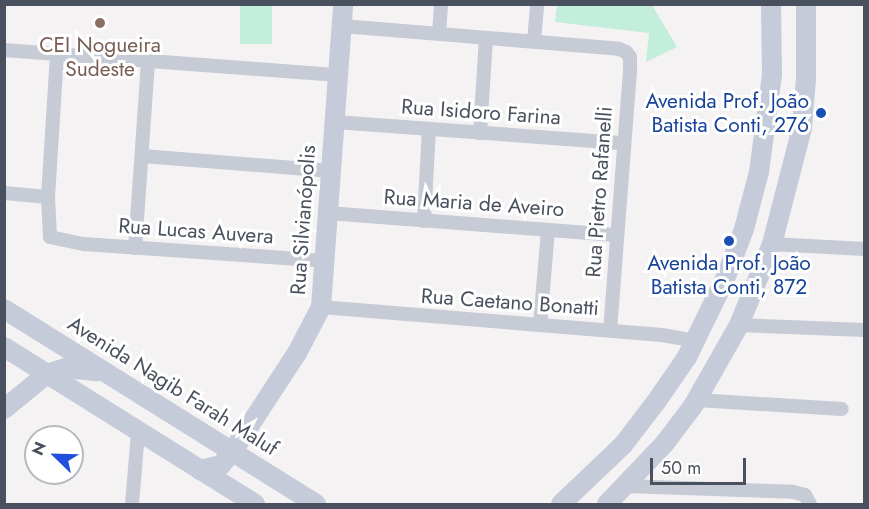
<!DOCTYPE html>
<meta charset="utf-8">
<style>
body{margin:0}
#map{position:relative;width:869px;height:509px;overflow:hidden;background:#f4f2f2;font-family:Jost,sans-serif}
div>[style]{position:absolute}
.green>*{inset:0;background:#c3eedc;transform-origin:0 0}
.street>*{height:14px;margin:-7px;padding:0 7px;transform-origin:7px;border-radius:7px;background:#c6cbd5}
.secondary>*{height:20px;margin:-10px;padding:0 10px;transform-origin:10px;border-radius:10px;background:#c5cbd9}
.dots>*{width:16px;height:16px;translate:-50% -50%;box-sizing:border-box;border:3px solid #fff;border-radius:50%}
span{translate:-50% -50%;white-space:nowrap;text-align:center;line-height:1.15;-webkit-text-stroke:6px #fff;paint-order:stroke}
.education-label{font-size:21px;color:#785e54}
.transit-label{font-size:21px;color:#164399}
.right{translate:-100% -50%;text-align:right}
.street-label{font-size:21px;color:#4a515e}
.frame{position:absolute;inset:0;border:6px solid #4a515e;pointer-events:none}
.north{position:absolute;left:24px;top:425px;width:60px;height:60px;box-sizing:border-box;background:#fff;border:2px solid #b7b9bf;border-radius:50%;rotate:293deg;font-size:16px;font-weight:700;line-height:24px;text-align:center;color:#4a515e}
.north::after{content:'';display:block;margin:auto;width:21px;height:27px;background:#224fdd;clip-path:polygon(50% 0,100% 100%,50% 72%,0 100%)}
.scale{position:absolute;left:650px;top:458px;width:96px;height:27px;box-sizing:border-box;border:3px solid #4a515e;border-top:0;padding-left:8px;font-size:18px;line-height:21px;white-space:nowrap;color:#4a515e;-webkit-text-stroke:4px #fff;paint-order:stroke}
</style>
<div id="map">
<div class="green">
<div style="left:240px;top:5px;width:32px;height:39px"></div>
<div style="clip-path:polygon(557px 5px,652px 5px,677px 47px,646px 62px,649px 33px,555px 22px)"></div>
</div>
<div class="street">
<div style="left:342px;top:26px;width:278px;rotate:4.7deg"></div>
<div style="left:619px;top:49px;width:8px;rotate:23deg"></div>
<div style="left:626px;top:52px;width:6px;rotate:51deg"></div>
<div style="left:630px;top:57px;width:14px;rotate:90deg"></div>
<div style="left:630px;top:71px;width:260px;rotate:94.4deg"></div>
<div style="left:439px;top:34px;width:30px;rotate:-86deg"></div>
<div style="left:534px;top:41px;width:37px;rotate:-85deg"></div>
<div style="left:4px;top:50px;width:335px;rotate:4.3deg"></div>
<div style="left:57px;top:54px;width:143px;rotate:93.6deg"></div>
<div style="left:48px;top:197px;width:40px;rotate:87.1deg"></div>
<div style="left:50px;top:237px;width:35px;rotate:12deg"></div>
<div style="left:84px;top:244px;width:242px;rotate:4deg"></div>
<div style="left:335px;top:122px;width:290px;rotate:4.2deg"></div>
<div style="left:480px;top:133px;width:95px;rotate:-86.4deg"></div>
<div style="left:142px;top:156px;width:190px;rotate:4.5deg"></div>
<div style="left:4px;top:193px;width:44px;rotate:5.2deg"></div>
<div style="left:328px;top:213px;width:290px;rotate:4.4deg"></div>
<div style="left:424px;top:221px;width:92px;rotate:-86.9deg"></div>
<div style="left:772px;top:244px;width:92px;rotate:3.1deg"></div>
<div style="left:135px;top:248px;width:187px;rotate:-86deg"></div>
<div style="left:321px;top:307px;width:342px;rotate:4.7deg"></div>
<div style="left:662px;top:335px;width:34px;rotate:10deg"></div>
<div style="left:540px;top:325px;width:95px;rotate:-85.2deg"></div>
<div style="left:739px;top:325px;width:125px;rotate:2.3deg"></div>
<div style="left:697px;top:400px;width:145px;rotate:3.6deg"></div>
<div style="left:625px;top:486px;width:168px;rotate:2deg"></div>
<div style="left:793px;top:492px;width:12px;rotate:14deg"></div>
<div style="left:805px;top:495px;width:10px;rotate:61deg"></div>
<div style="left:132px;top:504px;width:72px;rotate:-85.2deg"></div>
</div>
<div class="secondary">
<div style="left:4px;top:309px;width:368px;rotate:32deg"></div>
<div style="left:4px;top:347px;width:296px;rotate:32deg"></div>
<div style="left:4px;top:409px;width:55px;rotate:-39.1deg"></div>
<div style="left:47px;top:374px;width:20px;rotate:-18deg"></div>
<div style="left:66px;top:368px;width:31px;rotate:6deg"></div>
<div style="left:200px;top:470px;width:22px;rotate:-13deg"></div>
<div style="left:221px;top:465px;width:18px;rotate:-49deg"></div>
<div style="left:233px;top:451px;width:117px;rotate:-56.9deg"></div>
<div style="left:297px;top:353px;width:52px;rotate:-62.4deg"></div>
<div style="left:321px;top:307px;width:304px;rotate:-85.8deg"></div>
<div style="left:561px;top:504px;width:86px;rotate:-43.6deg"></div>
<div style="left:623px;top:445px;width:54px;rotate:-52.5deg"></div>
<div style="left:656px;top:402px;width:55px;rotate:-55.4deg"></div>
<div style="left:687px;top:357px;width:87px;rotate:-64deg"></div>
<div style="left:725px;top:279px;width:53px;rotate:-69.2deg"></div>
<div style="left:744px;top:229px;width:59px;rotate:-75.3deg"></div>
<div style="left:759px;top:172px;width:98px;rotate:-82.4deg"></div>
<div style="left:772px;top:75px;width:71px;rotate:-90.8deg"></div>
<div style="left:607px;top:504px;width:84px;rotate:-46.4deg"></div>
<div style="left:665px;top:443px;width:46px;rotate:-52.9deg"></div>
<div style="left:693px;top:406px;width:93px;rotate:-60.4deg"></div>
<div style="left:739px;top:325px;width:87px;rotate:-67.8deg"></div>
<div style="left:772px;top:244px;width:120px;rotate:-75.5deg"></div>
<div style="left:802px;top:128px;width:50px;rotate:-85.4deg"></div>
<div style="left:806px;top:78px;width:74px;rotate:-90deg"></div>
</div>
<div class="dots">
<div style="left:100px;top:23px;background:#8d6e63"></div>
<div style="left:821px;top:113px;background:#1a4fb4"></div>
<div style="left:729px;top:241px;background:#1a4fb4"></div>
</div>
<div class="education-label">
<span style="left:100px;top:57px">CEI Nogueira<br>Sudeste</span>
</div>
<div class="transit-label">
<span class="right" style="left:809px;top:113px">Avenida Prof. João<br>Batista Conti, 276</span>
<span style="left:729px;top:275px">Avenida Prof. João<br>Batista Conti, 872</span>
</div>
<div class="street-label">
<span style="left:481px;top:112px;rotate:4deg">Rua Isidoro Farina</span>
<span style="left:599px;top:192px;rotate:-86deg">Rua Pietro Rafanelli</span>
<span style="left:474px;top:203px;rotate:4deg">Rua Maria de Aveiro</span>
<span style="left:303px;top:220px;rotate:-86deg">Rua Silvianópolis</span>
<span style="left:196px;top:231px;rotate:4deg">Rua Lucas Auvera</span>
<span style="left:510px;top:302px;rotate:4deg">Rua Caetano Bonatti</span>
<span style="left:173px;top:386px;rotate:32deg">Avenida Nagib Farah Maluf</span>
</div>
<div class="frame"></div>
<div class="north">N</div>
<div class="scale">50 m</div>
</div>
